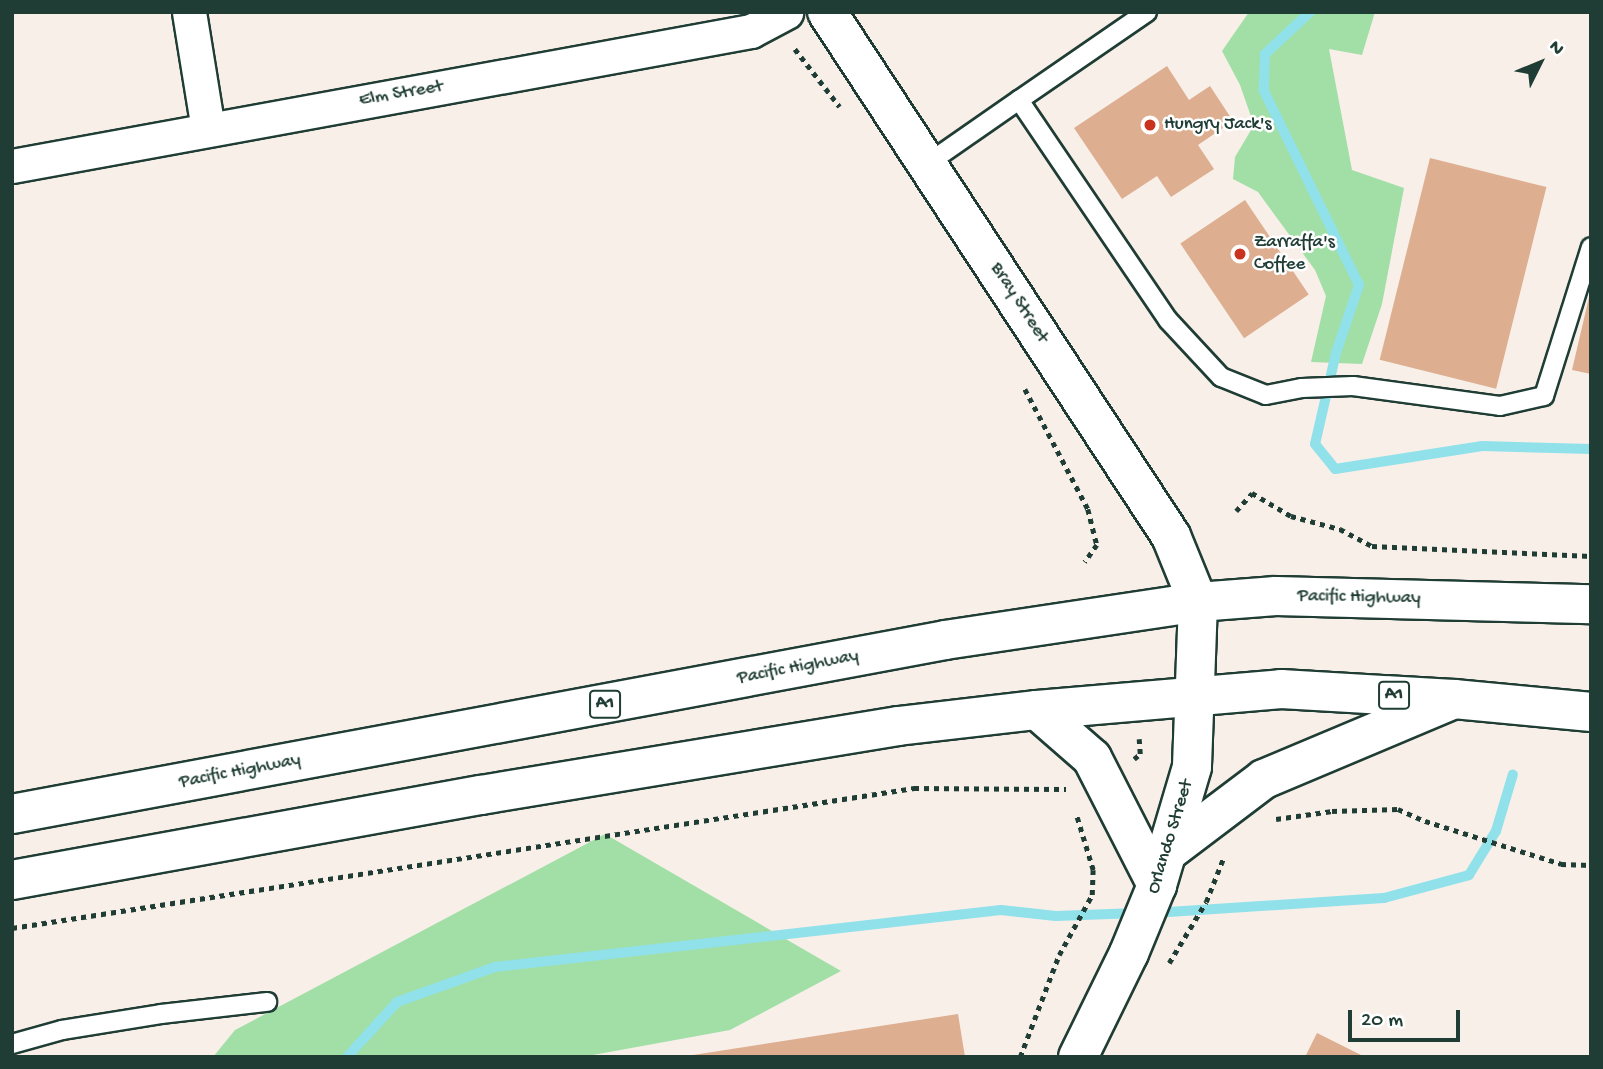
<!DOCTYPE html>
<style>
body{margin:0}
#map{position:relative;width:1603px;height:1069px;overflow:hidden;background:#f8efe9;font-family:"Gochi Hand",sans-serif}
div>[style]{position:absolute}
.green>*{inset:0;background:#a1dfa7}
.stream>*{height:10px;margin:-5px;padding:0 5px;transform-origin:5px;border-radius:5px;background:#90e1ea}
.building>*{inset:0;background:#ddae8f;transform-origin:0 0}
.path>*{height:4.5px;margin-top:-2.25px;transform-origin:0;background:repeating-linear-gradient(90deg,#1f3d34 0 5px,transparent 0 10px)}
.roads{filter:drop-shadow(2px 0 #1f3d34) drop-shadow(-2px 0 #1f3d34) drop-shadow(0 2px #1f3d34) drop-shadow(0 -2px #1f3d34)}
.lane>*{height:18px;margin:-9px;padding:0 9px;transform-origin:9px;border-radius:9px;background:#fff}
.street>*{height:33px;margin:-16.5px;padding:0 16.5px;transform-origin:16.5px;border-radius:16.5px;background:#fff}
.secondary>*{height:38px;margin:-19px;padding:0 19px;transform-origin:19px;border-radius:19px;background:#fff}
.highway>*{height:38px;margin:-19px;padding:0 19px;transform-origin:19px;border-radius:19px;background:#fff}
.dots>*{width:19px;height:19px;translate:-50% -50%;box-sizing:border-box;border:4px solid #fff;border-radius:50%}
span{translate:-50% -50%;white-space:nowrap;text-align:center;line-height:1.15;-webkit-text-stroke:5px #fff;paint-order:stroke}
.shield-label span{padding:2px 5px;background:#fff;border:2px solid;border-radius:5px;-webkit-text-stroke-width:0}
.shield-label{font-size:18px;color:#1f3d34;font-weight:700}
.street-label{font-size:19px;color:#1f3d34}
.poi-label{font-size:19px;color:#1f3d34}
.left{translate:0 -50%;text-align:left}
.frame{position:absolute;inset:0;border:14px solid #1f3d34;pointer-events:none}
.north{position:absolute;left:1505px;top:28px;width:70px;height:70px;-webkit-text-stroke:5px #fff;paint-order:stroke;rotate:47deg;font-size:19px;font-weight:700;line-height:28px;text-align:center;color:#1f3d34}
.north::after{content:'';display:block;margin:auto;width:24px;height:32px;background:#1f3d34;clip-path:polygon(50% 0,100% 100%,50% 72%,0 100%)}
.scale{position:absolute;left:1348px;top:1010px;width:112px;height:32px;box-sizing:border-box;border:4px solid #1f3d34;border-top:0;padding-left:9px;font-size:21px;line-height:24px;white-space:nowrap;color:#1f3d34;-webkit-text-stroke:5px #fff;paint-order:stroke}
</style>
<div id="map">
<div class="green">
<div style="clip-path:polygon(1249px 12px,1375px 12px,1362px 55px,1329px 49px,1352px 170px,1404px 188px,1382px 304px,1362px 364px,1311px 362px,1326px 296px,1315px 270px,1258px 192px,1233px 179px,1235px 157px,1254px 125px,1240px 85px,1222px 51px)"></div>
<div style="clip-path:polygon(605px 834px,841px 971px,730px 1030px,582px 1057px,213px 1057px,235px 1030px)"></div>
</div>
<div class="stream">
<div style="left:1310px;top:12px;width:62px;rotate:137deg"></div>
<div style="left:1265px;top:54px;width:37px;rotate:92deg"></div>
<div style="left:1264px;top:91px;width:216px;rotate:63.9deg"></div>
<div style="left:1359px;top:285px;width:72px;rotate:108.7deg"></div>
<div style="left:1336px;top:353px;width:93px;rotate:103deg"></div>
<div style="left:1315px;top:444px;width:32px;rotate:51deg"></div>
<div style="left:1335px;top:469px;width:149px;rotate:-8.9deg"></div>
<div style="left:1482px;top:446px;width:109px;rotate:1.6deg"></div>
<div style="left:1153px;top:913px;width:231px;rotate:-3.7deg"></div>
<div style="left:1384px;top:898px;width:88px;rotate:-15.1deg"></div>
<div style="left:1469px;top:875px;width:52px;rotate:-58.5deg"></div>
<div style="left:1496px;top:831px;width:59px;rotate:-73.4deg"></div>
<div style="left:347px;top:1057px;width:74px;rotate:-47.7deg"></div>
<div style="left:397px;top:1002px;width:104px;rotate:-19.7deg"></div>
<div style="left:495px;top:967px;width:509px;rotate:-6.43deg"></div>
<div style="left:1001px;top:910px;width:55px;rotate:6.2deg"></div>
<div style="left:1056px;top:916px;width:81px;rotate:-2.1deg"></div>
</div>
<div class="building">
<div style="clip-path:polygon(1167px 66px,1189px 100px,1210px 86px,1233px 121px,1198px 145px,1214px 169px,1171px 197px,1157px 176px,1122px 199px,1074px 128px)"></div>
<div style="left:1430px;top:158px;width:120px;height:208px;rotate:14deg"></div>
<div style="left:1245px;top:200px;width:114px;height:78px;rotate:56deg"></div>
<div style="clip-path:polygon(1590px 293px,1591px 294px,1591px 374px,1572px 370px)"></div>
<div style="clip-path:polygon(958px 1014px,965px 1057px,693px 1057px,693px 1055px)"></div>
<div style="clip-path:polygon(1317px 1033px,1365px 1057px,1305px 1057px)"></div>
</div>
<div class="path">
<div style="left:795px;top:49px;width:73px;rotate:52.2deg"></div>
<div style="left:1025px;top:389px;width:136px;rotate:62.3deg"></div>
<div style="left:1088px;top:509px;width:37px;rotate:76deg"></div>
<div style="left:1097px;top:545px;width:21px;rotate:125deg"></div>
<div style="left:1236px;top:511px;width:24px;rotate:-48deg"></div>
<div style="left:1252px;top:493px;width:45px;rotate:30.5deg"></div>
<div style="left:1291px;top:516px;width:51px;rotate:14.9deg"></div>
<div style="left:1340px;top:529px;width:36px;rotate:28deg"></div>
<div style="left:1372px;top:546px;width:219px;rotate:2.6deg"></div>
<div style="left:1134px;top:759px;width:8px;rotate:-40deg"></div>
<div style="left:1140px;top:754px;width:15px;rotate:-94deg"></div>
<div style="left:1276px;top:819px;width:57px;rotate:-8.1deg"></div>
<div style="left:1332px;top:811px;width:66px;rotate:-1.7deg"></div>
<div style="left:1398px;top:809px;width:30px;rotate:24deg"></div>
<div style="left:1425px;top:821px;width:143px;rotate:17.5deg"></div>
<div style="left:1561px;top:864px;width:30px;rotate:2deg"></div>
<div style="left:12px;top:928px;width:913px;rotate:-8.82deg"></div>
<div style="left:914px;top:788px;width:152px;rotate:0.4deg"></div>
<div style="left:1169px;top:963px;width:71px;rotate:-58.8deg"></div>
<div style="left:1206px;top:902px;width:46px;rotate:-68.4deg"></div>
<div style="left:1020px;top:1057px;width:109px;rotate:-69.1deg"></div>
<div style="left:1059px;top:955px;width:68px;rotate:-61.2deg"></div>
<div style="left:1092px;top:895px;width:25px;rotate:-88deg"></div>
<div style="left:1093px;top:870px;width:59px;rotate:-106.9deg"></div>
</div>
<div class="roads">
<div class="lane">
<div style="left:1147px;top:12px;width:155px;rotate:145.5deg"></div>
<div style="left:1019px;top:100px;width:266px;rotate:55.9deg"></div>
<div style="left:1168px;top:320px;width:78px;rotate:47.1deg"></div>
<div style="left:1221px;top:377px;width:48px;rotate:21.8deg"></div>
<div style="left:1266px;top:395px;width:37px;rotate:-11deg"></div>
<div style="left:1302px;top:388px;width:51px;rotate:-2.2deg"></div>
<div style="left:1353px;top:386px;width:148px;rotate:7.7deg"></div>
<div style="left:1500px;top:406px;width:45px;rotate:-12.8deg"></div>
<div style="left:1544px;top:396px;width:156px;rotate:-72.5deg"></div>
<div style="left:927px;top:164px;width:112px;rotate:-34.8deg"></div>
<div style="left:12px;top:1044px;width:52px;rotate:-15.6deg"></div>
<div style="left:62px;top:1030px;width:100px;rotate:-9.2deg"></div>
<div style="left:161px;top:1014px;width:107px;rotate:-6.5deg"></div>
</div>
<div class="street">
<div style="left:189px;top:12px;width:119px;rotate:80.8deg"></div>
<div style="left:12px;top:166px;width:751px;rotate:-10.35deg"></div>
<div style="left:751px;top:31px;width:40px;rotate:-28deg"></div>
</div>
<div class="secondary">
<div style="left:827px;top:12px;width:627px;rotate:56.72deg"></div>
<div style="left:1171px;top:536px;width:71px;rotate:67.8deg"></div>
<div style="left:1198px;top:602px;width:165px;rotate:92.1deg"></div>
<div style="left:1192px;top:767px;width:123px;rotate:106.5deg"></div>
<div style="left:1157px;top:885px;width:74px;rotate:112.4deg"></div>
<div style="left:1129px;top:953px;width:116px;rotate:116.1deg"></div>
<div style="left:1037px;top:710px;width:73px;rotate:41.1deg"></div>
<div style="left:1092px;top:758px;width:143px;rotate:62.9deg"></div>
<div style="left:1170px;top:850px;width:118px;rotate:-37.1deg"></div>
<div style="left:1264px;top:779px;width:206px;rotate:-22.8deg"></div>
</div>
<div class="highway">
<div style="left:12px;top:814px;width:949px;rotate:-10.56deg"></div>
<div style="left:945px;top:640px;width:256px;rotate:-8.5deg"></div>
<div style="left:1198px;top:602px;width:78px;rotate:-4.4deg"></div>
<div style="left:1276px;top:596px;width:315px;rotate:1.5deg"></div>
<div style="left:12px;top:880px;width:477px;rotate:-10.3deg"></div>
<div style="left:481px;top:795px;width:423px;rotate:-9.4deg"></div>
<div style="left:898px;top:726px;width:140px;rotate:-6.6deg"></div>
<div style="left:1037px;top:710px;width:245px;rotate:-4.9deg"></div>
<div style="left:1281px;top:689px;width:173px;rotate:3.3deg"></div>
<div style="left:1454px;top:699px;width:138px;rotate:5.4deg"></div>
</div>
</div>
<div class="dots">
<div style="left:1150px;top:125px;background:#c8321e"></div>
<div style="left:1240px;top:254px;background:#c8321e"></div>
</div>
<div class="shield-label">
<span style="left:1394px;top:695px">A1</span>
<span style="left:605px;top:704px">A1</span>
</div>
<div class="street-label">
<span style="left:401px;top:94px;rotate:-10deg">Elm Street</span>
<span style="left:1019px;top:303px;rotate:57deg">Bray Street</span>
<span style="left:1359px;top:598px;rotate:1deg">Pacific Highway</span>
<span style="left:798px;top:668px;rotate:-11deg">Pacific Highway</span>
<span style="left:240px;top:772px;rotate:-11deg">Pacific Highway</span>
<span style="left:1171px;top:837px;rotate:-73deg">Orlando Street</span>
</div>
<div class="poi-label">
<span class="left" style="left:1164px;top:125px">Hungry Jack's</span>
<span class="left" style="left:1254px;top:254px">Zarraffa's<br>Coffee</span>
</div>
<div class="frame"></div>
<div class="north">N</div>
<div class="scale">20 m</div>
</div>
